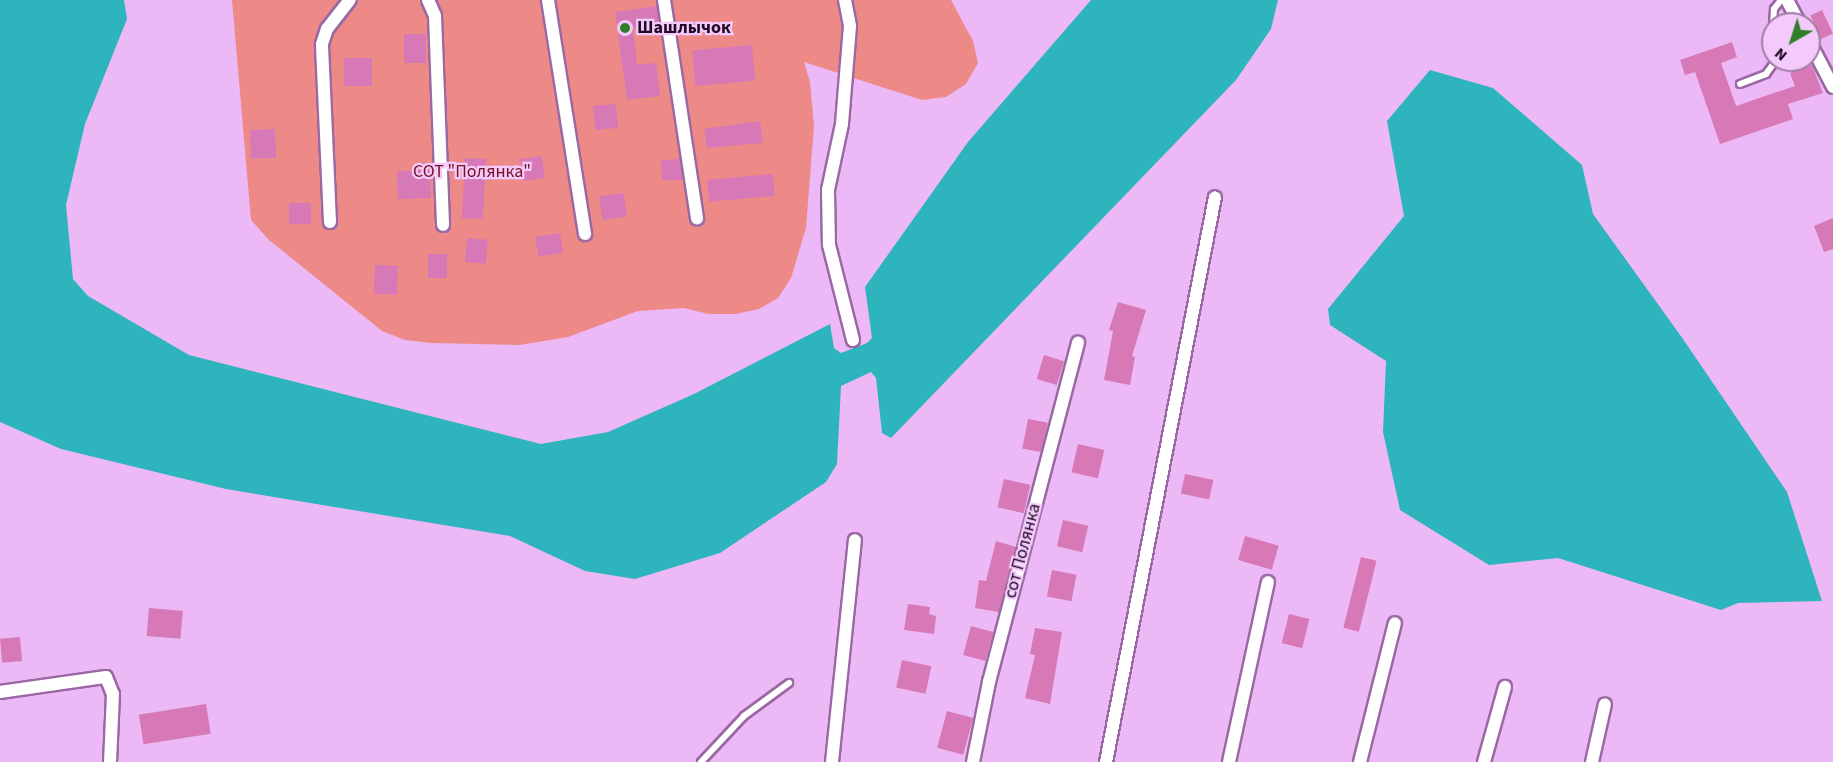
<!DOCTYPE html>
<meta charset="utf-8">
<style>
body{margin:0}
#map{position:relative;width:1833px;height:762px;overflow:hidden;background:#edb8f6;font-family:"Source Sans 3",sans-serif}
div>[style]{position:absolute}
.green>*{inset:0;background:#ed8a88}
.water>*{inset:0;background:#2eb4bd}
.building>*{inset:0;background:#d779b6;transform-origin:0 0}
.roads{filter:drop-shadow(2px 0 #9a68a2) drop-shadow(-2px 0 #9a68a2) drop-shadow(0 2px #9a68a2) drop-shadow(0 -2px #9a68a2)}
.service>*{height:6px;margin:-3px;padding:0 3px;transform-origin:3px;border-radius:3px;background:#fff}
.minor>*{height:12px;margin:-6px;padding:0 6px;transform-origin:6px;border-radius:6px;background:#fff}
.dots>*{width:16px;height:16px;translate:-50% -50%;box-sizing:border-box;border:3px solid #f4c9fb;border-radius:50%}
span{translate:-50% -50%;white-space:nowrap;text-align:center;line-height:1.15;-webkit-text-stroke:4.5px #f4c9fb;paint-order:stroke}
.poi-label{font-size:18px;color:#200d23;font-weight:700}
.left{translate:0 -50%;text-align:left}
.park-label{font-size:18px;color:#77121d}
.street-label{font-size:18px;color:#200d23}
.north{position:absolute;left:1761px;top:12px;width:60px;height:60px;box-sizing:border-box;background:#f4c9fb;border:2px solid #9f7ea5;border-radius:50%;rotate:219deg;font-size:16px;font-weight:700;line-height:24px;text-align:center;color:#200d23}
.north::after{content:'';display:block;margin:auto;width:21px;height:27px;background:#307e27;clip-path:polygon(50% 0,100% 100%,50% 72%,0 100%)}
</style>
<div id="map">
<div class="green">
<div style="clip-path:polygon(232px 0,951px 0,973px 41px,978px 63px,966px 84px,946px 97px,922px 100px,804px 62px,810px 82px,814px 126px,806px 228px,791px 278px,778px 298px,759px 309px,736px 314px,708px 314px,684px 308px,638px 311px,568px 337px,520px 345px,431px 343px,405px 340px,382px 331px,269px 240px,251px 220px)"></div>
</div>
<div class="water">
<div style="clip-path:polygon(0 0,124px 0,127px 19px,85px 124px,66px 205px,73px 279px,88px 296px,189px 355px,541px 444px,608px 432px,694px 394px,830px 324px,834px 348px,841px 353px,867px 343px,872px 338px,865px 287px,968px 142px,1091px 0,1278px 0,1271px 29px,1236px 80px,891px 438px,882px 433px,876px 378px,871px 372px,841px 386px,837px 464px,826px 482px,720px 553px,635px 579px,585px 571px,510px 536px,226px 489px,61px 449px,0 422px)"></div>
<div style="clip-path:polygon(1430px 70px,1493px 88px,1582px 165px,1593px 214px,1683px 339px,1787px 492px,1822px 601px,1738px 603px,1721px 610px,1558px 558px,1489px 565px,1400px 510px,1383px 432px,1386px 361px,1330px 325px,1328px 309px,1404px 216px,1387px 121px)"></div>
</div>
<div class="building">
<div style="clip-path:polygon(657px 6px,659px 25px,633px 28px,637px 65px,656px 63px,660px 96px,627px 100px,615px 12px)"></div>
<div style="left:1822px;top:10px;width:26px;height:13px;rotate:65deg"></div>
<div style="left:404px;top:34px;width:22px;height:29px"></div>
<div style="clip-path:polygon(1732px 42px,1737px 57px,1721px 63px,1736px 106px,1795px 86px,1790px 73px,1812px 65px,1823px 93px,1788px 104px,1793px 119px,1720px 144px,1695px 72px,1685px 75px,1680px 60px)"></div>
<div style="left:752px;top:45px;width:36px;height:60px;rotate:85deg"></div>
<div style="left:344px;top:58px;width:28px;height:28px"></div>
<div style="left:616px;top:104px;width:24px;height:23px;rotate:85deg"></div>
<div style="clip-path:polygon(760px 121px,763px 143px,707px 148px,704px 129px)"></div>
<div style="left:275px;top:129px;width:29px;height:25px;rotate:88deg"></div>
<div style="left:542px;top:156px;width:22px;height:22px;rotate:82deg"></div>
<div style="left:465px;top:158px;width:21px;height:60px;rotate:3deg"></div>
<div style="clip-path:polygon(680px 159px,683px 180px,662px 180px,661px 160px)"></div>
<div style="left:430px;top:170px;width:28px;height:33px;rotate:88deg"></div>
<div style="left:773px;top:174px;width:22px;height:66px;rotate:85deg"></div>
<div style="left:624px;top:193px;width:24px;height:25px;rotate:83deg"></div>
<div style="left:289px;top:203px;width:22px;height:21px"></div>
<div style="clip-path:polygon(1833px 218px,1833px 249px,1824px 252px,1814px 226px)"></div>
<div style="left:560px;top:233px;width:20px;height:25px;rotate:81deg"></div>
<div style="left:467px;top:238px;width:21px;height:24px;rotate:5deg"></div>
<div style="left:428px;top:254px;width:19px;height:24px"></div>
<div style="left:375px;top:265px;width:23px;height:29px;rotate:2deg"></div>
<div style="clip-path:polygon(1118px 302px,1146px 310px,1132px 356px,1135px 357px,1130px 385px,1104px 380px,1113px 331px,1109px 330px)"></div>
<div style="left:1044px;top:355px;width:21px;height:25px;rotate:17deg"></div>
<div style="left:1028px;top:419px;width:20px;height:30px;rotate:11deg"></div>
<div style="left:1078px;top:444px;width:27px;height:29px;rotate:13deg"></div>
<div style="left:1185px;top:474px;width:29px;height:20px;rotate:12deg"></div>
<div style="left:1004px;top:479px;width:27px;height:29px;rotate:13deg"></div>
<div style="left:1063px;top:520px;width:26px;height:27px;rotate:13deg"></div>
<div style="left:1245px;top:536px;width:35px;height:25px;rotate:16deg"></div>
<div style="clip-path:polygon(996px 541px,1016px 547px,999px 612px,975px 608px,979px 580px,986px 581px)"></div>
<div style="left:1361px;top:557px;width:16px;height:73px;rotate:14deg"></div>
<div style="left:1052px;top:570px;width:25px;height:27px;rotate:11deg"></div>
<div style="clip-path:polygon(908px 604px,930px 607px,929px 614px,936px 616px,934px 634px,904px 630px)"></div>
<div style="left:149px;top:608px;width:34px;height:28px;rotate:5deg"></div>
<div style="left:1289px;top:614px;width:21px;height:30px;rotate:14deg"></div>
<div style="left:971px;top:626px;width:23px;height:30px;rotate:15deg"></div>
<div style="clip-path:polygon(1035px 628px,1062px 632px,1050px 704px,1025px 698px,1035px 655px,1030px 654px)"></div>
<div style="left:20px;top:637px;width:24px;height:20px;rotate:85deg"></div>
<div style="left:902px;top:660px;width:30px;height:28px;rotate:12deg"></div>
<div style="left:206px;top:704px;width:30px;height:68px;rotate:81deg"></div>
<div style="left:947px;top:711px;width:27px;height:38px;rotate:15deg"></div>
</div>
<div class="roads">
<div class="service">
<div style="left:1773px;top:27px;width:18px;rotate:-87deg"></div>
<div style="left:1774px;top:9px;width:11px;rotate:-52deg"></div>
<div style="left:1740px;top:84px;width:28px;rotate:-21deg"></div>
<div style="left:1766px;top:74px;width:17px;rotate:-54deg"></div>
<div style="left:701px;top:762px;width:63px;rotate:-46.9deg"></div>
<div style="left:744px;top:716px;width:56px;rotate:-36.3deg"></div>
</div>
<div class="minor">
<div style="left:428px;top:0;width:17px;rotate:66deg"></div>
<div style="left:435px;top:16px;width:209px;rotate:87.8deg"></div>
<div style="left:548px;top:0;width:237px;rotate:81deg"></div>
<div style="left:664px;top:0;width:221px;rotate:81.4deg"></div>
<div style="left:845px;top:0;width:26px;rotate:79deg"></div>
<div style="left:850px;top:26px;width:98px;rotate:94.7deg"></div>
<div style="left:842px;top:124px;width:67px;rotate:102deg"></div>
<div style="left:828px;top:190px;width:55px;rotate:89deg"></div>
<div style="left:829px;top:245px;width:98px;rotate:75.8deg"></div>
<div style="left:1787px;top:0;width:27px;rotate:62deg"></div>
<div style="left:1809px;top:41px;width:52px;rotate:62.4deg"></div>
<div style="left:330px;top:222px;width:178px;rotate:-92.6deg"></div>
<div style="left:322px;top:44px;width:16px;rotate:-72deg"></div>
<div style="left:327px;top:29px;width:37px;rotate:-52deg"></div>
<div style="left:0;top:692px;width:107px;rotate:-8.1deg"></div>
<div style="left:106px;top:677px;width:18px;rotate:68deg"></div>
<div style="left:113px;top:694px;width:68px;rotate:92.5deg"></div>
<div style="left:832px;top:762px;width:223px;rotate:-84.1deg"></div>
<div style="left:973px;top:762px;width:82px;rotate:-78.7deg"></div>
<div style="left:989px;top:682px;width:351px;rotate:-75.3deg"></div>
<div style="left:1106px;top:762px;width:575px;rotate:-79.08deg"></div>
<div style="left:1229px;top:762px;width:184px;rotate:-77.8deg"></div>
<div style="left:1360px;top:762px;width:143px;rotate:-75.9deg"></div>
<div style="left:1484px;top:762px;width:78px;rotate:-74.4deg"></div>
<div style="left:1592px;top:762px;width:59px;rotate:-77.4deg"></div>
</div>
</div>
<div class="dots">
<div style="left:625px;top:28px;background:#307e27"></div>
</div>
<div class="poi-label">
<span class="left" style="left:637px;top:28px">Шашлычок</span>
</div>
<div class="park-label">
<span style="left:472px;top:172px">СОТ "Полянка"</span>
</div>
<div class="street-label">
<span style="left:1023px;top:551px;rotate:-75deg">сот Полянка</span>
</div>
<div class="north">N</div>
</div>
